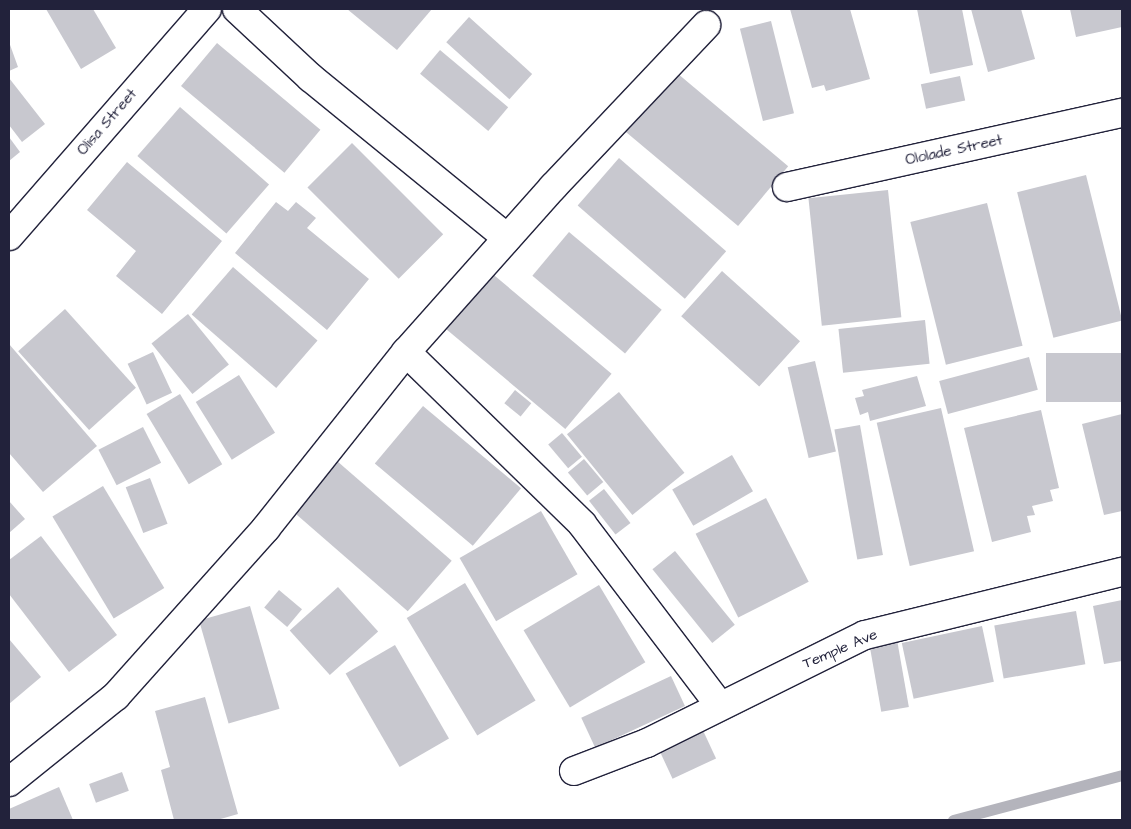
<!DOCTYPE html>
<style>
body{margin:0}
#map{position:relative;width:1131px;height:829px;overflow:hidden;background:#fff;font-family:"Architects Daughter",sans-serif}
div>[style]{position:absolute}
.stream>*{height:11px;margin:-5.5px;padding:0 5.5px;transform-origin:5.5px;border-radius:5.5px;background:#b4b4bc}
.building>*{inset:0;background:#c8c8cf;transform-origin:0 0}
.roads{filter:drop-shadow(1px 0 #22223b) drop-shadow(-1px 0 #22223b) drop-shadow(0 1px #22223b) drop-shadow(0 -1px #22223b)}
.minor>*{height:28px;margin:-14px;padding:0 14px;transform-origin:14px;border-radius:14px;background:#fff}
span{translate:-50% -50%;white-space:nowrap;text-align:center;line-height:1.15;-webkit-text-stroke:4.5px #fff;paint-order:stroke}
.street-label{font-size:15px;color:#22223b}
.frame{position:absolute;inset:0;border:10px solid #22223b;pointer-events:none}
</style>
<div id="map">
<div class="stream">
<div style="left:953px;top:820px;width:175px;rotate:-14.9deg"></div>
</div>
<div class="building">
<div style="clip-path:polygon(46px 9px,93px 9px,116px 48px,81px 69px)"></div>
<div style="clip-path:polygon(347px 9px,432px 9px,397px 50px)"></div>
<div style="clip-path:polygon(790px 9px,850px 9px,870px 79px,826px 91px,824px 85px,812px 88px)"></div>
<div style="clip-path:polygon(917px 9px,962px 9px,973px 65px,930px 74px)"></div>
<div style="clip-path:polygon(971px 9px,1021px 9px,1035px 59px,988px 72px)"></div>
<div style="clip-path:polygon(1070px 9px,1122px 9px,1122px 27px,1076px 37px)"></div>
<div style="left:469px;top:17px;width:85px;height:34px;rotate:42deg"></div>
<div style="left:771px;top:21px;width:95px;height:32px;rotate:76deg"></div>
<div style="clip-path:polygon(9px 42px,18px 67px,9px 71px)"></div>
<div style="left:217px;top:43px;width:135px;height:56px;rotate:40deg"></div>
<div style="left:440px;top:50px;width:89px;height:31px;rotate:40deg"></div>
<div style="left:671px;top:68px;width:153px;height:78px;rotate:40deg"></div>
<div style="left:960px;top:76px;width:25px;height:40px;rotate:78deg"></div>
<div style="clip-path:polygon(9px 78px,45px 124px,22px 142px,9px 125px)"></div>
<div style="left:180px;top:107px;width:118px;height:65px;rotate:41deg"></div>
<div style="clip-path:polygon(9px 137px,20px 152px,9px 161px)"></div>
<div style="left:352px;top:143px;width:129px;height:63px;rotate:45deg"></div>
<div style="left:619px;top:158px;width:142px;height:63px;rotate:41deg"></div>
<div style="clip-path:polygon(127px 162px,222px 241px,162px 314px,116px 276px,136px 251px,87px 210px)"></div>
<div style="left:1086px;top:175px;width:150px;height:71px;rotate:76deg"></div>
<div style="left:888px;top:190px;width:128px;height:80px;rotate:84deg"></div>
<div style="clip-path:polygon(276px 202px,288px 211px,296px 202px,316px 218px,307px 228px,369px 279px,327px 330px,235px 253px)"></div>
<div style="left:987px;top:203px;width:147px;height:79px;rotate:76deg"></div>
<div style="left:569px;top:232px;width:121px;height:57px;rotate:40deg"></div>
<div style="left:233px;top:267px;width:112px;height:63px;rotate:41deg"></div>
<div style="left:489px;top:271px;width:160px;height:72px;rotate:40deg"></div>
<div style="left:722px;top:271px;width:105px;height:61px;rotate:42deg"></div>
<div style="left:65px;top:309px;width:106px;height:63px;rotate:48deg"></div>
<div style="left:188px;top:314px;width:65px;height:47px;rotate:51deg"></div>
<div style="left:925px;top:320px;width:44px;height:87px;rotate:84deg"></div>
<div style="clip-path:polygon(9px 344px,97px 446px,43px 492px,9px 453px)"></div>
<div style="left:153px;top:352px;width:45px;height:28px;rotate:65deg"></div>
<div style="left:1122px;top:353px;width:49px;height:76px;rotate:90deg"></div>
<div style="left:1029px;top:357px;width:34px;height:93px;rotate:75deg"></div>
<div style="left:815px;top:361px;width:93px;height:28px;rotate:77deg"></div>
<div style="left:239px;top:375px;width:68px;height:51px;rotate:58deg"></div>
<div style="clip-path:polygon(917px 376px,926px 406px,870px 421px,868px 412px,860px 415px,855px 398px,864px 396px,862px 390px)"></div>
<div style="left:515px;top:390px;width:21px;height:17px;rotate:39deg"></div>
<div style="left:619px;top:392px;width:104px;height:67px;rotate:51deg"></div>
<div style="left:180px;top:394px;width:82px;height:39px;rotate:59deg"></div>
<div style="left:423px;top:406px;width:128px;height:75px;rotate:40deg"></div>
<div style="left:941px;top:408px;width:147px;height:66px;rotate:77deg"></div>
<div style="clip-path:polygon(1041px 410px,1059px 488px,1050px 490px,1053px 501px,1032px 506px,1035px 515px,1027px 516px,1031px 532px,992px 542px,964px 428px)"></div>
<div style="clip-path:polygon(1122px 414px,1122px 511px,1104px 515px,1082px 424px)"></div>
<div style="left:860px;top:425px;width:132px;height:26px;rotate:80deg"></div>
<div style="left:143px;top:427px;width:40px;height:50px;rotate:63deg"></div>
<div style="left:562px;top:433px;width:31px;height:18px;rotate:50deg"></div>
<div style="left:732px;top:455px;width:42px;height:69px;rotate:60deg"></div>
<div style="left:584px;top:459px;width:30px;height:21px;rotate:50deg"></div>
<div style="left:337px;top:461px;width:152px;height:67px;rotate:41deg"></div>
<div style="left:150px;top:478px;width:49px;height:26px;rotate:69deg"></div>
<div style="left:103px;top:486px;width:119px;height:59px;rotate:59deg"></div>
<div style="left:604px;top:489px;width:43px;height:19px;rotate:52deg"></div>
<div style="left:766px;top:498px;width:94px;height:79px;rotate:63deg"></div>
<div style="clip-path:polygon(9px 501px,25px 519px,9px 533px)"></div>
<div style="left:541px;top:511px;width:73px;height:94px;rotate:60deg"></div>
<div style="clip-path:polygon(41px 536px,117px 635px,69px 672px,9px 594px,9px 560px)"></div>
<div style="left:675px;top:551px;width:95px;height:29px;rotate:51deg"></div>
<div style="left:465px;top:583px;width:137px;height:68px;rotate:59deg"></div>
<div style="left:599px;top:585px;width:90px;height:88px;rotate:59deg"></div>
<div style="left:338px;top:587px;width:60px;height:65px;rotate:48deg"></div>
<div style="left:279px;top:590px;width:30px;height:23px;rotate:40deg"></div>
<div style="clip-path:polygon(1122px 600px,1122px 661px,1104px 664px,1093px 606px)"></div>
<div style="left:250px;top:606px;width:107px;height:53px;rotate:74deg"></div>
<div style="left:1076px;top:611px;width:54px;height:83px;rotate:80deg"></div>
<div style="left:982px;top:626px;width:57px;height:82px;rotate:78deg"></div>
<div style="left:896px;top:634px;width:74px;height:28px;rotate:80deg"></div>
<div style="clip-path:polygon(9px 639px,41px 677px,9px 704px)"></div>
<div style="left:395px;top:645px;width:108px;height:57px;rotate:60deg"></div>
<div style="left:671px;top:676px;width:33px;height:99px;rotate:65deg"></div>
<div style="clip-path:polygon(205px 697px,238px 814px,217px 820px,174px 820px,161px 770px,170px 767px,155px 711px)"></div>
<div style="left:700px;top:724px;width:38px;height:48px;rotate:65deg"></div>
<div style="left:122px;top:772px;width:20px;height:35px;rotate:70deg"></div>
<div style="clip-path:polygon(59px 787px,73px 820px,10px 820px,9px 809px)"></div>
</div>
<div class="roads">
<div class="minor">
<div style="left:237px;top:9px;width:101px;rotate:43deg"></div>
<div style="left:311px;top:78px;width:253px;rotate:39.2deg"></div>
<div style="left:787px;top:187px;width:343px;rotate:-12.5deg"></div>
<div style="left:9px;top:236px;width:301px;rotate:-48.9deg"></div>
<div style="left:406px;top:352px;width:246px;rotate:44.3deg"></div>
<div style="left:582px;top:524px;width:228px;rotate:52.8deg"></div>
<div style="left:574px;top:771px;width:78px;rotate:-21deg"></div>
<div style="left:647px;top:743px;width:243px;rotate:-26.4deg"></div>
<div style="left:865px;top:635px;width:265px;rotate:-13.8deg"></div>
<div style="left:9px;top:782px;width:137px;rotate:-38.8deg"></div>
<div style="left:116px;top:696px;width:225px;rotate:-48.2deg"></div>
<div style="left:266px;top:528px;width:225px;rotate:-51.5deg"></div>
<div style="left:406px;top:352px;width:221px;rotate:-48.3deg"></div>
<div style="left:553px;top:187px;width:223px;rotate:-46.6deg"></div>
</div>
</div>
<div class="street-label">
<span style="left:107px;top:122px;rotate:-49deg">Olisa Street</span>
<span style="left:954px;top:150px;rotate:-12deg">Ololade Street</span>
<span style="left:840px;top:649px;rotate:-23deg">Temple Ave</span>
</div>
<div class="frame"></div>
</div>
